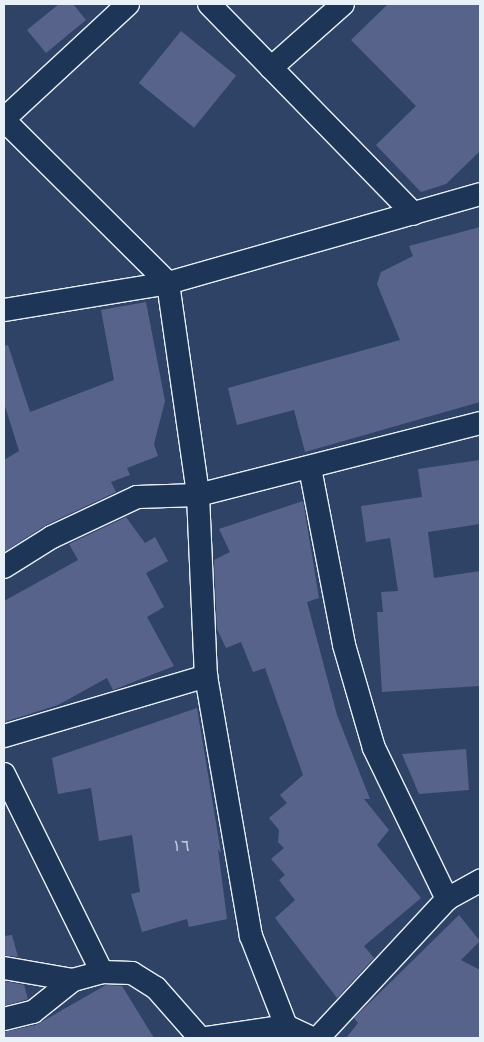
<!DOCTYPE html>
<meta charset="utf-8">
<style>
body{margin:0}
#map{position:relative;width:484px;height:1042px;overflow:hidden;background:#2f4367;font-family:"Gochi Hand",sans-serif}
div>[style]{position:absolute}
.building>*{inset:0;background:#58638b;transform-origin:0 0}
.roads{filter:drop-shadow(1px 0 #e8f1f8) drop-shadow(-1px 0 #e8f1f8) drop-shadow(0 1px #e8f1f8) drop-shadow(0 -1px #e8f1f8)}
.minor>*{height:22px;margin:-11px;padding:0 11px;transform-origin:11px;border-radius:11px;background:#1d3557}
span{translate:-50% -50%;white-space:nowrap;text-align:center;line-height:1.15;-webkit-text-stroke:4px #1d3557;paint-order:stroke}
.number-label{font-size:16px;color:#c4cedd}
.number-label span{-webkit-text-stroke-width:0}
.frame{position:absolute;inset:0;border:5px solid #e8f1f8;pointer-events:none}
</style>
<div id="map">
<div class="building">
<div style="clip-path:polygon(59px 4px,73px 4px,86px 20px,46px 53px,27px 30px)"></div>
<div style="clip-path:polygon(388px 4px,480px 4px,480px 151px,446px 184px,421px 192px,376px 145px,416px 106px,351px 40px)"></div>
<div style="left:181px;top:31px;width:71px;height:67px;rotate:39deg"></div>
<div style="clip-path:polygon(480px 227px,480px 402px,305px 452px,294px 410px,237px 425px,228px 388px,400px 340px,377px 284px,381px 272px,413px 256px,409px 246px)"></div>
<div style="clip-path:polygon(146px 302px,165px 401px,154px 444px,158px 456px,127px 468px,130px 475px,111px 482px,116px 492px,46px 525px,4px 552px,4px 460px,19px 451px,4px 403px,4px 346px,8px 345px,30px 412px,114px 380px,101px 310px)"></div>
<div style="clip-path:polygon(480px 460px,480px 524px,428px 532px,434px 578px,480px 571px,480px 686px,382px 692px,377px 612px,383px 612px,381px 592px,398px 591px,390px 538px,366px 542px,361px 506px,422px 497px,418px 469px)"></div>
<div style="clip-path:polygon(303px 501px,319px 598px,307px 602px,337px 715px,370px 799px,364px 799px,389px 830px,377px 845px,421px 898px,364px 946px,374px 958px,337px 998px,275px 918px,295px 900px,279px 880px,285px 875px,271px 859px,284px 848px,278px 842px,279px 830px,269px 818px,287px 803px,280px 795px,303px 775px,265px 668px,253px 672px,241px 642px,226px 648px,217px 629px,214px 560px,230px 552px,219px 529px)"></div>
<div style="clip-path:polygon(126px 517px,145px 543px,155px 537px,168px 561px,146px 573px,164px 607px,147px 617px,174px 666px,113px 690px,107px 678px,58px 705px,4px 722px,4px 601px,78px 560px,69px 544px)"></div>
<div style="clip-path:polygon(197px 708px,221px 853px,218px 849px,227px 919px,189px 927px,187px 919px,142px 932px,131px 894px,140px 892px,132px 835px,99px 841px,91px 788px,58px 794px,52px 758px)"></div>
<div style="clip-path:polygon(466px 749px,469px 790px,419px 794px,402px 754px)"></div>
<div style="clip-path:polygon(459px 915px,480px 941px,461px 960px,480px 970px,480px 1038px,346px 1038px,358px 1023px,354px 1018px)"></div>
<div style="clip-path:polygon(12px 935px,18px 957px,4px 955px,4px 936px)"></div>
<div style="clip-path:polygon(4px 981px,24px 985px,28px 999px,4px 1006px)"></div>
<div style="clip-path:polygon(106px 985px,122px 986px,154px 1038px,4px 1038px,4px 1032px,36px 1025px)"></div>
</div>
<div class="roads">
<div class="minor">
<div style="left:209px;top:4px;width:293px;rotate:45.7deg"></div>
<div style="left:271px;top:68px;width:96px;rotate:-41.6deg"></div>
<div style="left:4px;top:119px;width:169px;rotate:-42.8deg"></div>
<div style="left:4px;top:120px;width:231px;rotate:44.8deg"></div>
<div style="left:168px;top:283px;width:214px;rotate:81.9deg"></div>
<div style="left:198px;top:495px;width:181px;rotate:87.5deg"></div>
<div style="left:206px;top:676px;width:264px;rotate:80.2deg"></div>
<div style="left:251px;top:936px;width:97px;rotate:68.7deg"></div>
<div style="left:4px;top:310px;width:166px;rotate:-9.3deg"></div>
<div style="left:168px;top:283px;width:324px;rotate:-15.9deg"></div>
<div style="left:310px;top:468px;width:180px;rotate:79.1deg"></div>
<div style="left:344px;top:645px;width:107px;rotate:73.8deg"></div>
<div style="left:374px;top:748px;width:168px;rotate:64.2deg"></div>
<div style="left:4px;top:567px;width:57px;rotate:-32deg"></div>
<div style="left:52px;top:537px;width:94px;rotate:-25.2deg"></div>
<div style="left:137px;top:497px;width:61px;rotate:-1.9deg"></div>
<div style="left:198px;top:495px;width:291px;rotate:-14.3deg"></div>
<div style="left:4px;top:736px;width:211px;rotate:-16.5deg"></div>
<div style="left:4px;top:774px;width:221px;rotate:63.7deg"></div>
<div style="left:4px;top:968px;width:70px;rotate:9.9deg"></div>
<div style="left:4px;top:1019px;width:30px;rotate:-14deg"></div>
<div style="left:33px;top:1012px;width:51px;rotate:-38.7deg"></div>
<div style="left:73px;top:980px;width:30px;rotate:-15deg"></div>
<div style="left:102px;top:972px;width:30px;rotate:2deg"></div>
<div style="left:132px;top:973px;width:28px;rotate:32deg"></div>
<div style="left:156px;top:988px;width:67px;rotate:48.7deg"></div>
<div style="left:207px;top:1038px;width:80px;rotate:-8.6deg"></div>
<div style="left:286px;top:1026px;width:29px;rotate:25deg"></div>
<div style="left:318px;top:1038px;width:190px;rotate:-47.1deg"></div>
<div style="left:447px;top:899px;width:38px;rotate:-29deg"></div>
</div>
</div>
<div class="number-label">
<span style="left:181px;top:849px">١٦</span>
</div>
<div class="frame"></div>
</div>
